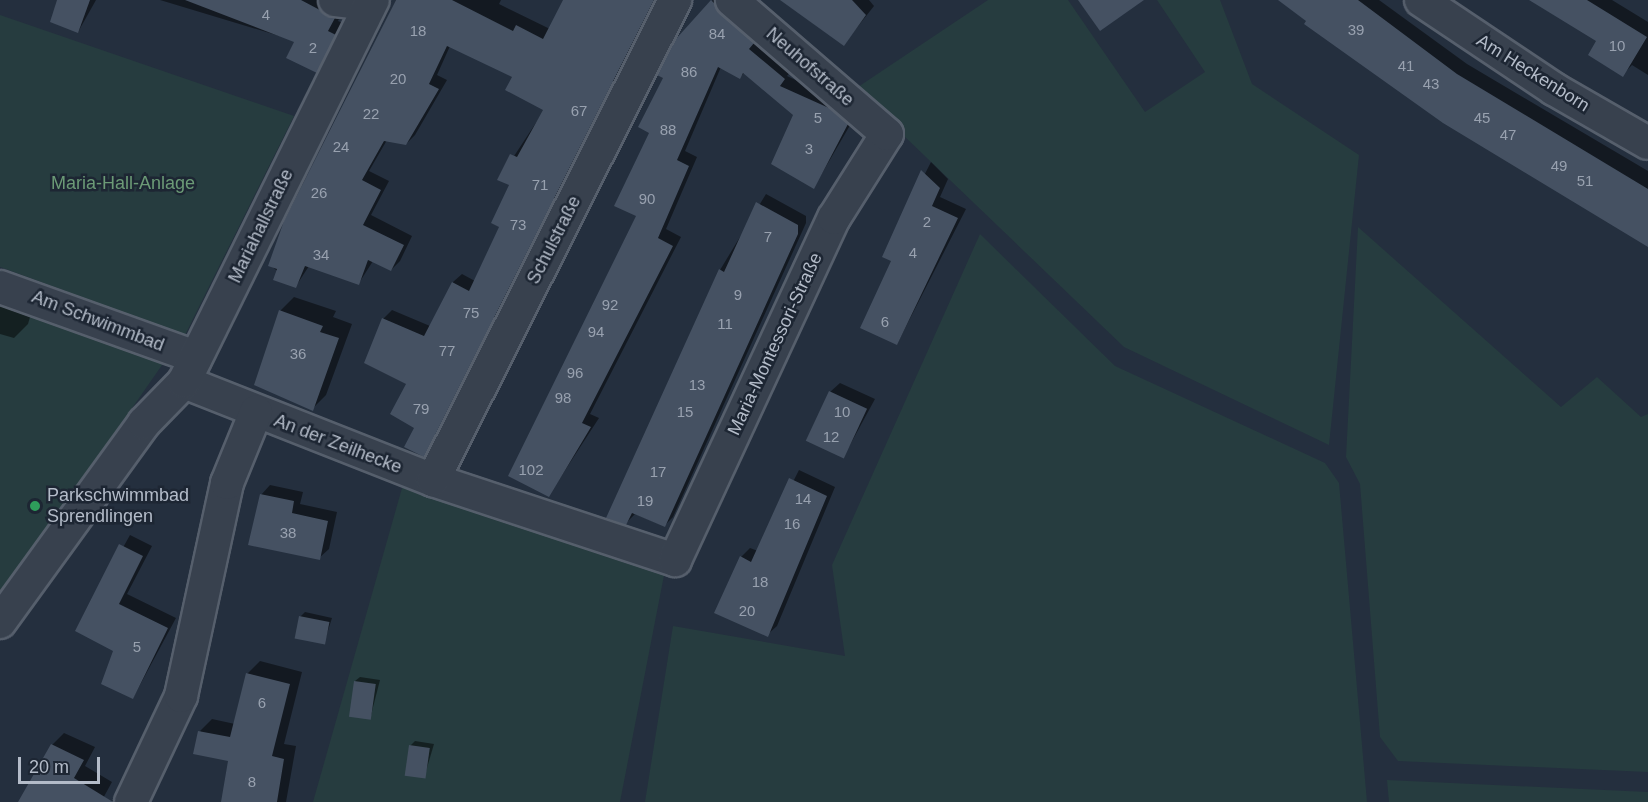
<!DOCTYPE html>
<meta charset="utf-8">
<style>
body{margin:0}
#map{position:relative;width:1648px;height:802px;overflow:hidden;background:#242f3e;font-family:Helvetica,sans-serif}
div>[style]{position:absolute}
.green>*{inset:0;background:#263c3f}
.shadow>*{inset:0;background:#0007}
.building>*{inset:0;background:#455162;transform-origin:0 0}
.roads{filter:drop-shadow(2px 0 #565f6c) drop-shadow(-2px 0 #565f6c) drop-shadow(0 2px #565f6c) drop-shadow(0 -2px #565f6c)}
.street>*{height:32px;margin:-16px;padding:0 16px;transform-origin:16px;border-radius:16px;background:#38414e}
.dots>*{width:16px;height:16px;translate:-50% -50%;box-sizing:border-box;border:3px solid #1d2633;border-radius:50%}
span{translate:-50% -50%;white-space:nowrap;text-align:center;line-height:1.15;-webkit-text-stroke:5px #1d2633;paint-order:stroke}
.number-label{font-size:15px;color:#98a1af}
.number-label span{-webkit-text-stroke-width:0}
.street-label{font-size:18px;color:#b4bcc9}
.park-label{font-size:18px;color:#6b9a76}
.poi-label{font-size:18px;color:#b4bcc9}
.left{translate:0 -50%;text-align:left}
.scale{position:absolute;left:18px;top:757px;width:82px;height:27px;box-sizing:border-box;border:3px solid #b4bcc9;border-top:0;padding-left:8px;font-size:18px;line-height:21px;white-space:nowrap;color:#b4bcc9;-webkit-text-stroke:4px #1d2633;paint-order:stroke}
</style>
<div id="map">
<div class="green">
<div style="clip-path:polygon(988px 0,1068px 0,1145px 112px,1205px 72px,1157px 0,1220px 0,1252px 84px,1359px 155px,1329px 445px,1124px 347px,855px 89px)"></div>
<div style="clip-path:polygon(0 15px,294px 116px,185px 335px,0 267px)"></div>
<div style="clip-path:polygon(1358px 227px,1561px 407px,1597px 377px,1641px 417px,1648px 414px,1648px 772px,1398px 761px,1380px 737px,1360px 484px,1346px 457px)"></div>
<div style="clip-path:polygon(980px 234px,1115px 366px,1325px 463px,1339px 483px,1367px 802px,645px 802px,673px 626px,845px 656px,832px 565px)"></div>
<div style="clip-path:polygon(0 300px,169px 355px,130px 411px,129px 425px,0 603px)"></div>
<div style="clip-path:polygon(406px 474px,666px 565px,620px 802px,313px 802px)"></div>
<div style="clip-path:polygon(1387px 780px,1648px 792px,1648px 802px,1389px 802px)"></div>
</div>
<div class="shadow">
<div style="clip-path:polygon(58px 0,96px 0,78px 32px)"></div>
<div style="clip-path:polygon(160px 0,331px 0,344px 7px,338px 21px,345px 24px,317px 71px,296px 41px)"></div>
<div style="clip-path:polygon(396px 0,501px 0,499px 4px,550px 29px,564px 0,657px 0,424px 455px,408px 384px,383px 319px,392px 310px,430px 326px,453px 282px,462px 274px,475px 281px,501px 226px,511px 185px,499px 179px,545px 109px,514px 77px,450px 46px,437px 75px,447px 80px,415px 135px,406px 144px,387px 140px,369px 171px,389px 181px,371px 215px,412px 236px,400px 261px,391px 270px,373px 261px,359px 283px,309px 266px,296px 286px,270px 265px)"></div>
<div style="clip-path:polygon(713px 0,726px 0,792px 70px,787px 76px,838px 100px,856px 115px,814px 187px,795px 115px,745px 72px,740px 77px,721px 67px,685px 151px,697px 157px,666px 229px,681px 237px,590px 414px,599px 418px,549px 495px,638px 216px,651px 132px,676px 41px)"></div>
<div style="clip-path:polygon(783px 0,869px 0,874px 6px,844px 44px)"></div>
<div style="clip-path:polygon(1280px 0,1379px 0,1467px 64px,1648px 171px,1648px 246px,1405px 94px)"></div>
<div style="clip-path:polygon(1530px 0,1612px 0,1648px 22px,1648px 75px,1632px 65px,1622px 75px,1598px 41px)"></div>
<div style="clip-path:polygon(931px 162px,948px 179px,940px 197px,966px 209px,897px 344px,893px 260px,883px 256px)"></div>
<div style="clip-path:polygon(766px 194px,806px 216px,806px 223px,673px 517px,664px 526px,635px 514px,626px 523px,720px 270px)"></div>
<div style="clip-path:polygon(0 288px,35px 300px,28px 324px,14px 338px,0 334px)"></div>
<div style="clip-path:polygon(294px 297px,336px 311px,333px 317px,352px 324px,326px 395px,312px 409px,280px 311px)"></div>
<div style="clip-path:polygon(840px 383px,875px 399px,844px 456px,830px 392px)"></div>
<div style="clip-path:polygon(799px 470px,835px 487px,777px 626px,767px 635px,741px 557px,750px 548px,758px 551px)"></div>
<div style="clip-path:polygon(270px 485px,303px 492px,300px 504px,337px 512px,329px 549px,319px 558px,261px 495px)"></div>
<div style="clip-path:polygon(130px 535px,152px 546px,127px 594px,176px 618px,133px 698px,115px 650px,77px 630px)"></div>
<div style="clip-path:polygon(305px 612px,332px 618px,324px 643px,300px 617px)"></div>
<div style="clip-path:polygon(260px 661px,302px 672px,284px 744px,296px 746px,286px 802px,223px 802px,230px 760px,200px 731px,212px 719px,235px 724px,247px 674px)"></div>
<div style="clip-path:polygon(360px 677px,380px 680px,370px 719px,355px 681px)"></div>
<div style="clip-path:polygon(64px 733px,95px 747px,85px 766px,112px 782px,101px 802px,30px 802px,52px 745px)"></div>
<div style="clip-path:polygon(415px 741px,434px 744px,424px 778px,410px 746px)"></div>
</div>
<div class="building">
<div style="clip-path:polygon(57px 0,90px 0,78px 33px,50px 22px)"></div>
<div style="clip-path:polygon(185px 0,301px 0,335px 18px,328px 31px,336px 35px,317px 73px,286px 58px,294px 42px)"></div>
<div style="clip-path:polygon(396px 0,452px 0,513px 31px,516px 25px,543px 39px,563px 0,654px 0,424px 457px,404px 447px,414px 428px,390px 414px,406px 384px,364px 363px,382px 318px,424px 336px,452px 282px,469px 291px,499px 227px,491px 223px,509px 185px,497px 180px,510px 154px,517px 157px,543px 110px,505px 90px,512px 77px,447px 46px,429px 84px,439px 89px,406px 145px,384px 141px,362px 180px,381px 190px,363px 225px,404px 245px,391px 271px,368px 260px,359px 285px,305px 266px,296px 288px,273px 280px,277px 269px,268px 266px,284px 221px)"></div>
<div style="clip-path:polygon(711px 0,754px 43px,749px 49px,785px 79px,780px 86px,829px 108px,848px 124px,814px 189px,771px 164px,793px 115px,743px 73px,740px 79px,718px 67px,677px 160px,689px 166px,658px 238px,673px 246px,582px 423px,591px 427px,549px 497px,508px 476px,636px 216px,614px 206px,649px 133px,638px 127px,663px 78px,657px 75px,675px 40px)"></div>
<div style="clip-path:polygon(780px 0,852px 0,866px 15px,844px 46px)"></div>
<div style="clip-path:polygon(1078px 0,1144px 0,1100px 31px)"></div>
<div style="clip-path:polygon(1278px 0,1358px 0,1457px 74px,1648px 189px,1648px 247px,1443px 123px,1304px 24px,1306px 21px)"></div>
<div style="clip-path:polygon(1529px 0,1587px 0,1647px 37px,1623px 77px,1588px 55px,1596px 41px)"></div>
<div style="clip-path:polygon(921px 170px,940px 188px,932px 206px,958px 218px,897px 345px,860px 328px,891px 261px,882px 257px)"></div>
<div style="clip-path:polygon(756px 202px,798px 225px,798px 234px,665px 527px,632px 513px,626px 525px,606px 518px,719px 269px,724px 272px)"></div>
<div style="clip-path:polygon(279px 310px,323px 326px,320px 332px,339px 338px,313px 411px,254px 385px)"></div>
<div style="left:829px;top:391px;width:42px;height:55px;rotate:25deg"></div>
<div style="clip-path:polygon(789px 478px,827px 496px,768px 637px,714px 613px,740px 556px,751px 562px)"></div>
<div style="clip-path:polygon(260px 494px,294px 501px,292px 513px,328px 521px,320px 560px,248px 545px)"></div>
<div style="clip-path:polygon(119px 544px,143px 556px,119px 604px,168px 628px,133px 699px,101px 684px,113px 651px,75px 631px)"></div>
<div style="left:299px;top:616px;width:31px;height:23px;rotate:11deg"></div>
<div style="clip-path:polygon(246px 673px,290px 684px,272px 756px,284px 759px,277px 802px,221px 802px,228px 761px,193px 754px,198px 731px,230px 737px)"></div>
<div style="left:354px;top:681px;width:22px;height:36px;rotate:8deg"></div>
<div style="clip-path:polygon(51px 744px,84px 760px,74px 778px,113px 802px,18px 802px)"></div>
<div style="left:409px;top:745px;width:21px;height:31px;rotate:8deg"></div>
</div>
<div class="roads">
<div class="street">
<div style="left:335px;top:0;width:34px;rotate:7deg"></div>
<div style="left:1421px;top:0;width:160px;rotate:33.8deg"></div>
<div style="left:1554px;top:89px;width:108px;rotate:29.9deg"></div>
<div style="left:0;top:287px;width:208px;rotate:19.7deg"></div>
<div style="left:184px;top:382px;width:268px;rotate:21.5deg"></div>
<div style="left:433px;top:480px;width:255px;rotate:18.3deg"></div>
<div style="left:675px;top:560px;width:377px;rotate:-65.1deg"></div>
<div style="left:834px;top:218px;width:99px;rotate:-57.8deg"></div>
<div style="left:887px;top:134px;width:205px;rotate:-139.2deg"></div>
<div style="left:433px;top:480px;width:538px;rotate:-63.24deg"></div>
<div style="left:0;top:622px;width:246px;rotate:-54.1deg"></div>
<div style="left:144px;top:423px;width:57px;rotate:-45.7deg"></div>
<div style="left:184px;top:382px;width:426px;rotate:-63.7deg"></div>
<div style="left:131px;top:802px;width:117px;rotate:-64.7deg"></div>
<div style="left:181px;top:696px;width:218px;rotate:-77.8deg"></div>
<div style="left:227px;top:483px;width:77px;rotate:-67.8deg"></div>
</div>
</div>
<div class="dots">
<div style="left:35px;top:506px;background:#2e9e5b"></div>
</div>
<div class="number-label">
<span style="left:266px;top:15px">4</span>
<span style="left:1356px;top:30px">39</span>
<span style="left:418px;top:31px">18</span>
<span style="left:717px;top:34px">84</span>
<span style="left:1617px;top:46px">10</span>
<span style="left:313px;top:48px">2</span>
<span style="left:1406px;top:66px">41</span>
<span style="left:689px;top:72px">86</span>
<span style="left:398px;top:79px">20</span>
<span style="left:1431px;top:84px">43</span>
<span style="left:579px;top:111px">67</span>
<span style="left:371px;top:114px">22</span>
<span style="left:818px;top:118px">5</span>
<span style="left:1482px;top:118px">45</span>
<span style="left:668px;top:130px">88</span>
<span style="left:1508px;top:135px">47</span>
<span style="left:341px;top:147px">24</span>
<span style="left:809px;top:149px">3</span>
<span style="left:1559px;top:166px">49</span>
<span style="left:1585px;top:181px">51</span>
<span style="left:540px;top:185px">71</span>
<span style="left:319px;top:193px">26</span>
<span style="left:647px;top:199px">90</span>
<span style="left:927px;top:222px">2</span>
<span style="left:518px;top:225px">73</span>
<span style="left:768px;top:237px">7</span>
<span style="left:913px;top:253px">4</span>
<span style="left:321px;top:255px">34</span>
<span style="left:738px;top:295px">9</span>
<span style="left:610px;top:305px">92</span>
<span style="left:471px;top:313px">75</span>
<span style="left:885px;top:322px">6</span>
<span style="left:725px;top:324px">11</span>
<span style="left:596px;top:332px">94</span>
<span style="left:447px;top:351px">77</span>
<span style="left:298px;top:354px">36</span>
<span style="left:575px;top:373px">96</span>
<span style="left:697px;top:385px">13</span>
<span style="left:563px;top:398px">98</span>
<span style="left:421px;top:409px">79</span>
<span style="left:685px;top:412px">15</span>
<span style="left:842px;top:412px">10</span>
<span style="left:831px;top:437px">12</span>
<span style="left:531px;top:470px">102</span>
<span style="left:658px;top:472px">17</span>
<span style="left:803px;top:499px">14</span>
<span style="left:645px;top:501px">19</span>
<span style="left:792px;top:524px">16</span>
<span style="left:288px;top:533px">38</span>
<span style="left:760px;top:582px">18</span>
<span style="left:747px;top:611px">20</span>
<span style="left:137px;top:647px">5</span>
<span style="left:262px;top:703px">6</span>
<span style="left:252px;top:782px">8</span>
</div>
<div class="street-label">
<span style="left:810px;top:67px;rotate:41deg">Neuhofstraße</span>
<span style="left:1533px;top:73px;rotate:32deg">Am Heckenborn</span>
<span style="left:261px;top:226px;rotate:-64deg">Mariahallstraße</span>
<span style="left:554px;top:240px;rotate:-63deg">Schulstraße</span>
<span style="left:98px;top:321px;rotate:21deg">Am Schwimmbad</span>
<span style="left:775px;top:344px;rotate:-65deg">Maria-Montessori-Straße</span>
<span style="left:338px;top:444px;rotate:21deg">An der Zeilhecke</span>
</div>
<div class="park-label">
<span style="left:123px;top:183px">Maria-Hall-Anlage</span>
</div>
<div class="poi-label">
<span class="left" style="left:47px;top:506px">Parkschwimmbad<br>Sprendlingen</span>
</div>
<div class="scale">20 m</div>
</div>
